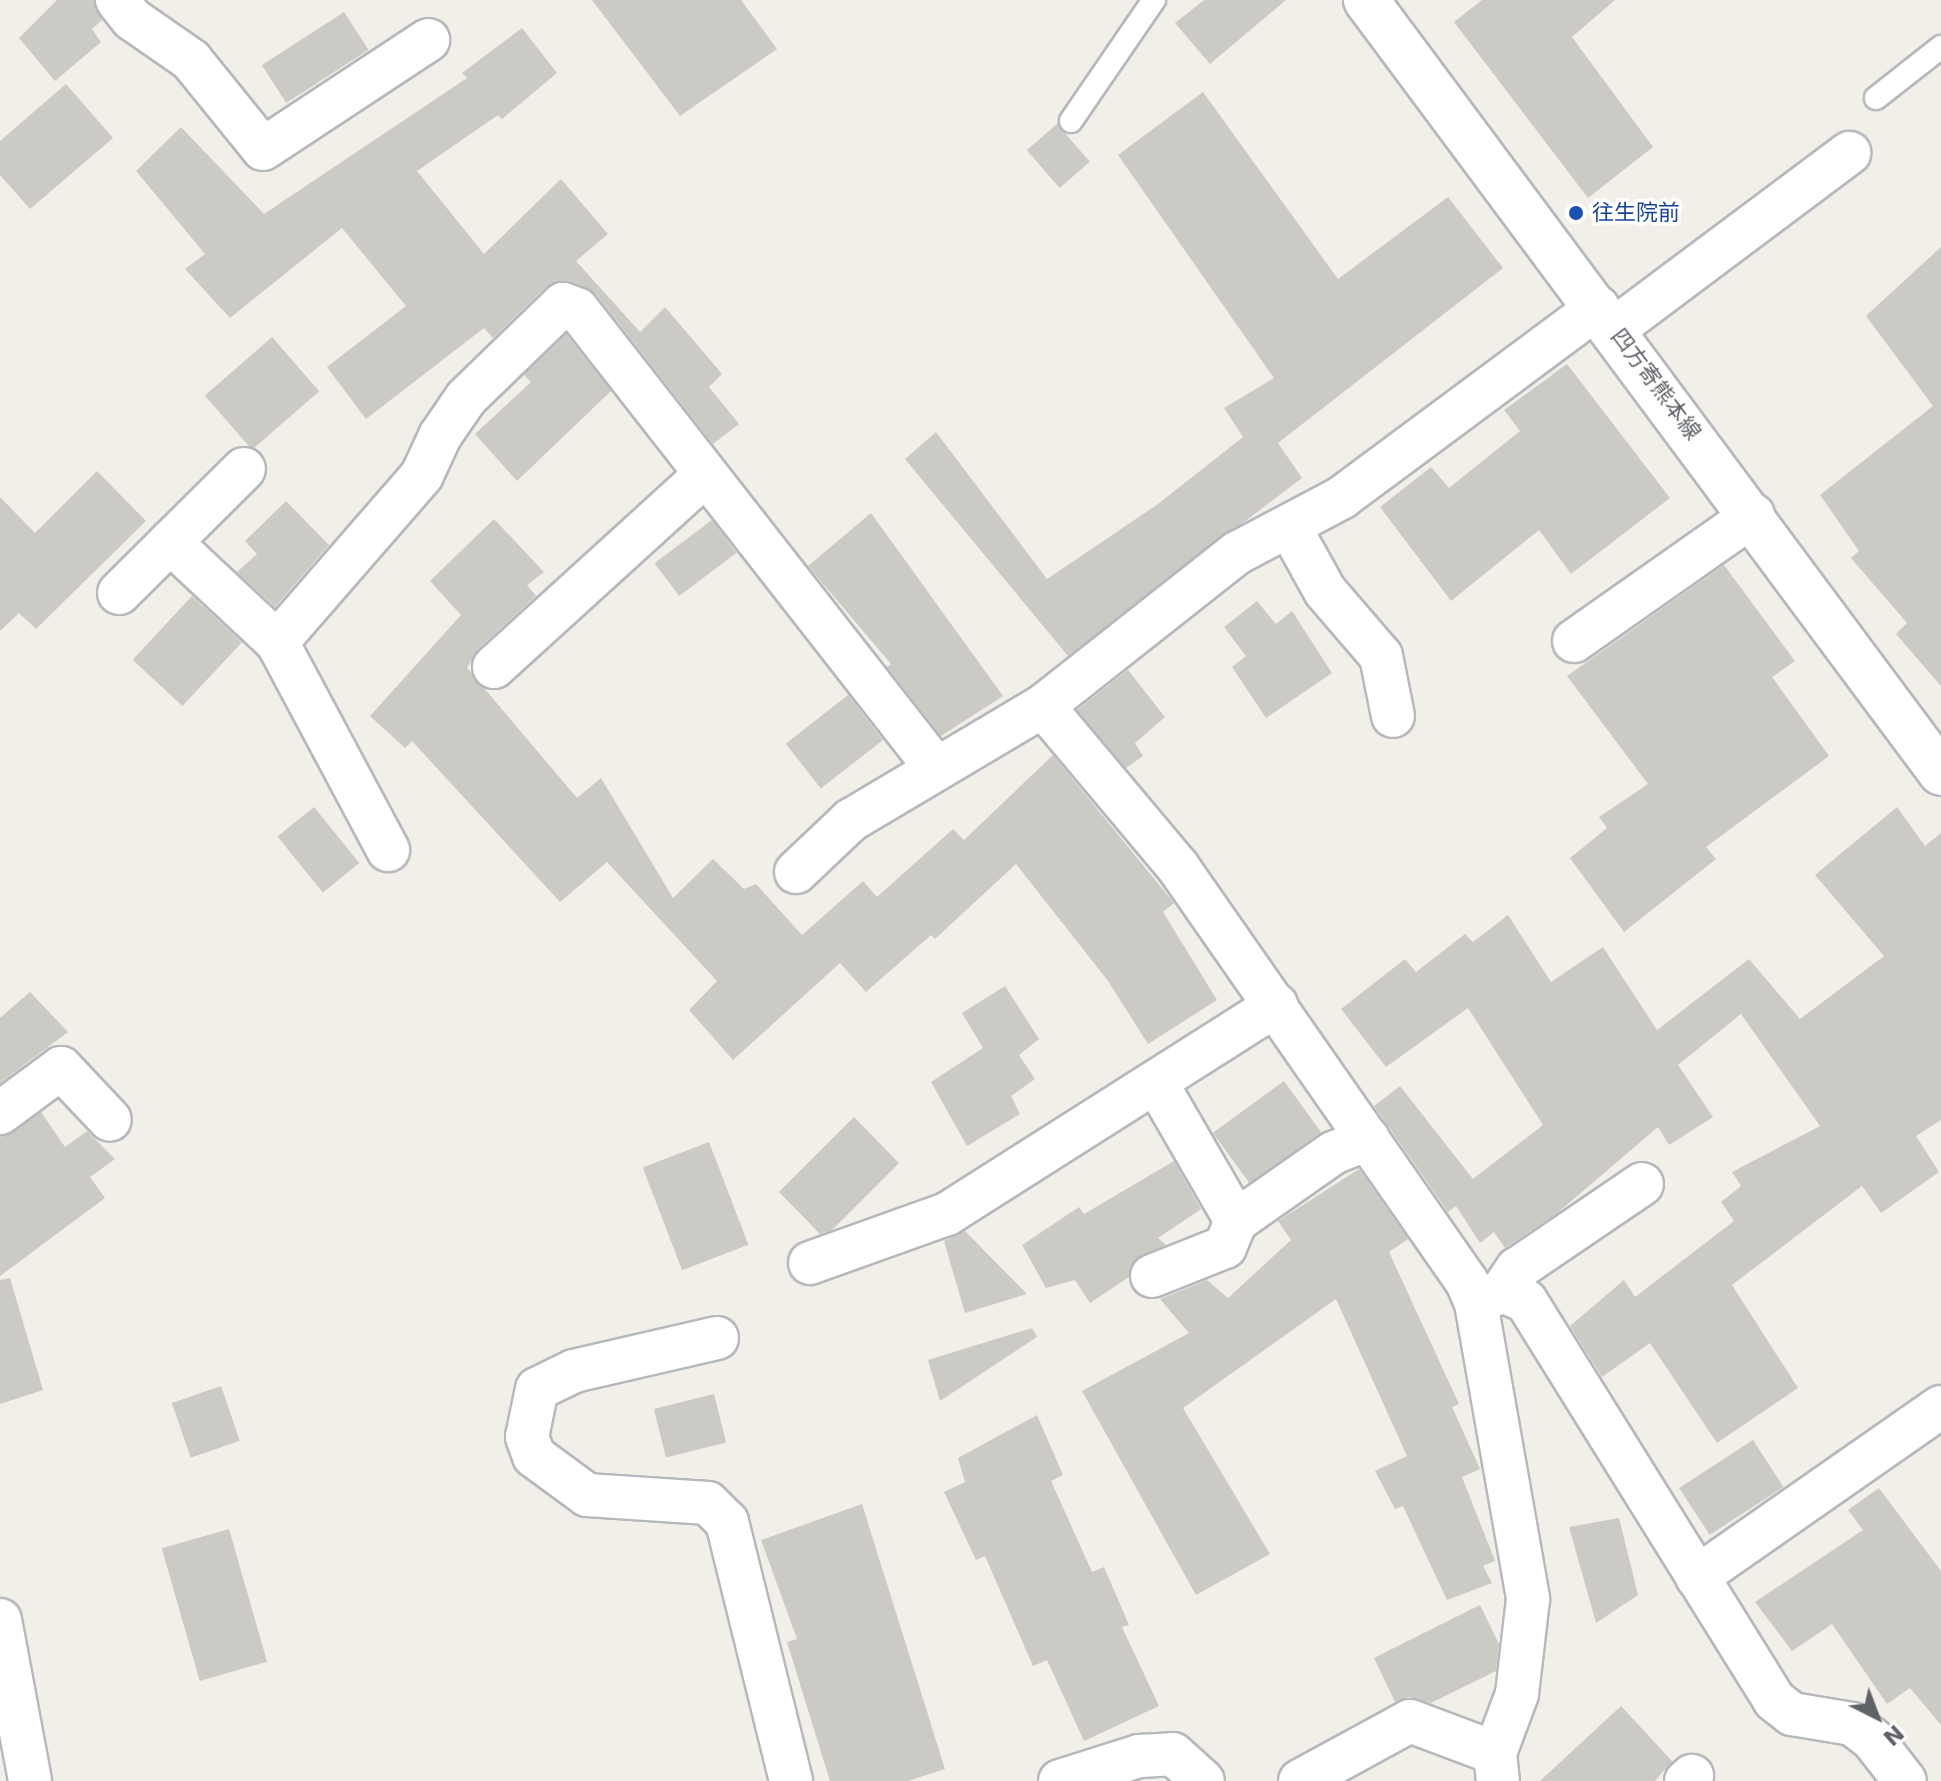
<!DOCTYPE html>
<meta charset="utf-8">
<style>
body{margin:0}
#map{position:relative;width:1941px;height:1781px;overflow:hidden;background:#f1efe8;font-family:"DejaVu Sans","Noto Sans JP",sans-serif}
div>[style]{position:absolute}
.building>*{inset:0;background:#cccac5;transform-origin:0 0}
.roads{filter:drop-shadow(2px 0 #b5b8bc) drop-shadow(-2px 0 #b5b8bc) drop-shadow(0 2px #b5b8bc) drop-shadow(0 -2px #b5b8bc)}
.lane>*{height:22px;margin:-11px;padding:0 11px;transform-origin:11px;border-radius:11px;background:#fff}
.street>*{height:42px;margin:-21px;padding:0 21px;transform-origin:21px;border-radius:21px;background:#fff}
.secondary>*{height:44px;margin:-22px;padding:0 22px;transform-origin:22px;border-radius:22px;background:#fff}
.dots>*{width:22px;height:22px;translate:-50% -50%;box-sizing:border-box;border:4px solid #fff;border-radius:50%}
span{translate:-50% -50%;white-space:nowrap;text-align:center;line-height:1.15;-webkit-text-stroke:7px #fff;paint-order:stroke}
.transit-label{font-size:22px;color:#164399}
.left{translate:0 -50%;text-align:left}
.street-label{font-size:22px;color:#5f6368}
.north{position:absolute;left:1837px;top:1677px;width:80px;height:80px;-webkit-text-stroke:6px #fff;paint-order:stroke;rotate:138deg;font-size:22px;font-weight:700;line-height:32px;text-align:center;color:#5f6368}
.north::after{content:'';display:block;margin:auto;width:28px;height:36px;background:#5f6368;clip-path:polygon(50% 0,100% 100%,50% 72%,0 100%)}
</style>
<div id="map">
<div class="building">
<div style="clip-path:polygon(57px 0,94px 0,102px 20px,92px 29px,101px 42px,55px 81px,19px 38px)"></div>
<div style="clip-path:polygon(592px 0,741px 0,777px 49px,680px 116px)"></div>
<div style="clip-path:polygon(1204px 0,1286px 0,1210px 64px,1175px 23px)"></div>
<div style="clip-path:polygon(1482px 0,1615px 0,1572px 37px,1653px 147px,1588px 198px,1454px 22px)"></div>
<div style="left:344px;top:12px;width:45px;height:98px;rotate:57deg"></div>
<div style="clip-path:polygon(522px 28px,557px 73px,502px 119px,498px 115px,417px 171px,484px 254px,561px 179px,608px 234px,576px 261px,640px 332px,665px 307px,722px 374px,709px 387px,739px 424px,713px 444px,596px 294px,570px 281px,546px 287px,493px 338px,484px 328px,366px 419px,327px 367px,406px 306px,342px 228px,230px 318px,185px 269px,205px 254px,136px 171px,181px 127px,264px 214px,467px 78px,462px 73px)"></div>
<div style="clip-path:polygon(66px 84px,113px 138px,30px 209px,0 175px,0 141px)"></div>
<div style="clip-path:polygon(1203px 92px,1338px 279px,1448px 197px,1503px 268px,1278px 443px,1302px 478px,1068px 656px,905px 459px,936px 432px,1047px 579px,1158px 504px,1243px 437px,1224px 408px,1274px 378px,1118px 155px)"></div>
<div style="left:1057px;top:124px;width:50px;height:40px;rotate:49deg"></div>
<div style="clip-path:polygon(1941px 247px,1941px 686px,1896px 634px,1907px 623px,1851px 558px,1859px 551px,1820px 495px,1933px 406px,1866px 316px)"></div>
<div style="clip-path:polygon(566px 334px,611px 391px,517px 481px,475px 434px,531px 382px,524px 375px)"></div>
<div style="left:272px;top:337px;width:72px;height:89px;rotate:49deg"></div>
<div style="clip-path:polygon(1567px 364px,1670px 498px,1571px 574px,1539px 530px,1451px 601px,1380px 507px,1431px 467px,1449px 488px,1520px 431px,1504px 410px)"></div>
<div style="clip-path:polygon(97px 471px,146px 521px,36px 629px,19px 613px,0 631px,0 497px,35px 533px)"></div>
<div style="clip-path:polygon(286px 501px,329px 545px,275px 607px,237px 572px,257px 554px,245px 541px)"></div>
<div style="clip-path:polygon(871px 513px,1003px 696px,941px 736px,887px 667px,891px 664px,808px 566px)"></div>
<div style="clip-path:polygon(494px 519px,544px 572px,527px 585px,536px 596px,478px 649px,467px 668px,577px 798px,601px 778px,673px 898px,713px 859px,744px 889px,756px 884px,802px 935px,863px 881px,877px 897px,953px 829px,964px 840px,1053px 755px,1174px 903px,1163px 912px,1217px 1000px,1148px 1044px,1108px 981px,1016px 864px,935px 939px,931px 935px,866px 992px,840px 963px,733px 1060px,689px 1010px,717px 981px,607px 862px,560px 902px,412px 741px,405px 748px,370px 716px,461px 615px,430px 581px)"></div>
<div style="left:712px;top:520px;width:41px;height:72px;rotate:53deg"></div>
<div style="clip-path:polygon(1724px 565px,1795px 661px,1772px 677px,1829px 756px,1706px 847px,1716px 859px,1624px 932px,1570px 858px,1607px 828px,1599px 817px,1648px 784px,1567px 676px)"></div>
<div style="left:192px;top:596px;width:68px;height:87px;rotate:43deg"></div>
<div style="clip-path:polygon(1257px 601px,1276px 624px,1292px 611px,1332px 673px,1266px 718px,1232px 667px,1246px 656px,1224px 627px)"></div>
<div style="clip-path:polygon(1128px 670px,1165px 717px,1135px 743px,1143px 756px,1126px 768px,1077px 710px)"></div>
<div style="left:848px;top:695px;width:57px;height:79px;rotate:52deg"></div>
<div style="left:314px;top:807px;width:72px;height:47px;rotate:51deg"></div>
<div style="clip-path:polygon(1897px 807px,1925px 846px,1941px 833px,1941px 1120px,1916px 1136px,1939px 1172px,1881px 1213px,1862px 1186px,1732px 1285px,1798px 1388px,1717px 1443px,1650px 1343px,1602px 1377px,1570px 1326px,1624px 1280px,1635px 1297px,1734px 1221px,1721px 1202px,1741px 1186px,1732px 1172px,1820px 1126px,1741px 1014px,1678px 1065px,1713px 1117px,1669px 1145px,1658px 1127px,1556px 1214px,1505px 1248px,1494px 1232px,1480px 1243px,1456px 1206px,1448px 1212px,1374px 1106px,1400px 1086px,1473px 1179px,1543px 1125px,1468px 1008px,1386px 1067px,1341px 1009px,1405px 959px,1416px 972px,1465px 934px,1473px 942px,1508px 915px,1551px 982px,1603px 947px,1657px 1030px,1749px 959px,1800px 1019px,1884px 956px,1815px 875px)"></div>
<div style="clip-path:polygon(1005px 986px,1039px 1039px,1019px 1055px,1035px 1079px,1011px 1096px,1020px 1114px,967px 1146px,931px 1082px,983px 1048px,962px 1013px)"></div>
<div style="clip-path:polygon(30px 992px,68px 1032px,0 1083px,0 1018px)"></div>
<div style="left:1284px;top:1081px;width:63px;height:88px;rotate:54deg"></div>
<div style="clip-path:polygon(41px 1112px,65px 1147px,87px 1131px,115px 1159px,90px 1177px,105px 1198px,0 1276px,0 1137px)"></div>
<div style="clip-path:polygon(854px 1117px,899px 1163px,832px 1230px,820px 1234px,779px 1192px)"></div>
<div style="left:709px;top:1142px;width:110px;height:71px;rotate:69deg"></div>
<div style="clip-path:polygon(1174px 1161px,1201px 1209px,1158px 1238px,1166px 1245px,1134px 1261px,1129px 1277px,1090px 1303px,1075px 1280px,1046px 1288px,1022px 1245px,1079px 1207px,1084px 1214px)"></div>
<div style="clip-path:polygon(1359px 1169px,1408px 1239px,1389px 1252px,1459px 1404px,1452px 1407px,1480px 1469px,1462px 1477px,1495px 1561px,1483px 1566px,1492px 1583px,1447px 1600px,1403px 1506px,1395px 1509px,1375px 1471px,1407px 1456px,1336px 1299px,1183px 1408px,1270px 1554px,1196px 1595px,1082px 1391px,1189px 1333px,1160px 1299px,1207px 1280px,1228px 1298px,1291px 1240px,1278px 1221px)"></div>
<div style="clip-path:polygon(965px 1231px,1027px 1294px,965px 1313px,944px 1241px)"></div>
<div style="clip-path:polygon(10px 1278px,43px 1390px,0 1404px,0 1280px)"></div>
<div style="clip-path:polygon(1032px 1328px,1037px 1337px,940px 1401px,928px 1360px)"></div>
<div style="left:221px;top:1386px;width:58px;height:52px;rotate:71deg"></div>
<div style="left:714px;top:1394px;width:50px;height:62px;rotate:76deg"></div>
<div style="clip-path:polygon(1037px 1415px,1063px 1475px,1051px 1481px,1092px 1572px,1104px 1567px,1129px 1625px,1122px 1627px,1159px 1706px,1084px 1741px,1047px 1660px,1033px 1666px,985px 1556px,976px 1560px,944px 1492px,965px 1482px,958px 1458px)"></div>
<div style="left:1753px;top:1440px;width:56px;height:88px;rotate:57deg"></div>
<div style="clip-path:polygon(1879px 1488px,1941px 1571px,1941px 1725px,1910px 1688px,1887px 1704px,1832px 1624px,1792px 1651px,1755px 1602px,1863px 1530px,1848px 1510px)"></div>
<div style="clip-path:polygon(862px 1504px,945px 1769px,908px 1781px,830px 1781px,787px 1642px,797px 1639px,761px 1540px)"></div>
<div style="clip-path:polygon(1619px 1518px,1638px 1595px,1596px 1623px,1569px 1527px)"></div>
<div style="left:229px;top:1529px;width:138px;height:70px;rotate:74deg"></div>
<div style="clip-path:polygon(1480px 1605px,1499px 1644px,1496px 1671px,1431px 1703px,1409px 1697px,1395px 1702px,1374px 1658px)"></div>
<div style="clip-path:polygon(1621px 1706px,1672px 1761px,1655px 1781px,1540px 1781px)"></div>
</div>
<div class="roads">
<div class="lane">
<div style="left:1876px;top:98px;width:83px;rotate:-38.1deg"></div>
<div style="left:1071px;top:121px;width:147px;rotate:-55.6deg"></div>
</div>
<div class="street">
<div style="left:117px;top:0;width:24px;rotate:52deg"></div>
<div style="left:132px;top:19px;width:72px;rotate:34.8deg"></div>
<div style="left:191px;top:60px;width:114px;rotate:51deg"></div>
<div style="left:263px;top:149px;width:198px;rotate:-33.4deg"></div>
<div style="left:1614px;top:329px;width:294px;rotate:-36.8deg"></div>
<div style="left:1289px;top:526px;width:74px;rotate:61deg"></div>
<div style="left:1325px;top:591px;width:86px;rotate:49.3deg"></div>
<div style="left:1381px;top:656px;width:61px;rotate:78.7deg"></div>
<div style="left:170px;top:542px;width:146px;rotate:43.1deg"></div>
<div style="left:277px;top:642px;width:236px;rotate:61.9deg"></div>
<div style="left:119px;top:593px;width:176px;rotate:-44.8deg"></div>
<div style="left:1574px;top:641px;width:219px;rotate:-35.1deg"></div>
<div style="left:277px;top:642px;width:221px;rotate:-49deg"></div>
<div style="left:422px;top:475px;width:43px;rotate:-65.2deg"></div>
<div style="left:440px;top:436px;width:46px;rotate:-55.6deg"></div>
<div style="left:466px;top:398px;width:135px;rotate:-44.1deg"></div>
<div style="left:563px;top:304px;width:15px;rotate:20deg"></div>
<div style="left:577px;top:309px;width:581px;rotate:51.99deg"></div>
<div style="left:494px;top:667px;width:284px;rotate:-42.3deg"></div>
<div style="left:1043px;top:706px;width:210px;rotate:50deg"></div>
<div style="left:1178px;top:867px;width:506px;rotate:55.15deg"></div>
<div style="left:1467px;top:1282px;width:23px;rotate:67deg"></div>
<div style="left:1476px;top:1303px;width:301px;rotate:80deg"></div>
<div style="left:1528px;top:1599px;width:96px;rotate:96.6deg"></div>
<div style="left:1517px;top:1694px;width:63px;rotate:110.4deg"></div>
<div style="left:1495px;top:1753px;width:28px;rotate:84deg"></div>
<div style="left:796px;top:872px;width:76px;rotate:-43.4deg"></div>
<div style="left:851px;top:820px;width:223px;rotate:-30.7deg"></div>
<div style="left:1043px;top:706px;width:247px;rotate:-38.3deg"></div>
<div style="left:1237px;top:553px;width:118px;rotate:-27.9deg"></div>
<div style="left:1341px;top:498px;width:320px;rotate:-36.6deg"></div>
<div style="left:1157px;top:1084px;width:158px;rotate:60deg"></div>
<div style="left:0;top:1113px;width:76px;rotate:-36.4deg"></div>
<div style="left:61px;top:1068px;width:71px;rotate:46.7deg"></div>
<div style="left:810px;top:1263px;width:145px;rotate:-19.7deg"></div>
<div style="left:947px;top:1214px;width:390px;rotate:-32.4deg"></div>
<div style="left:1152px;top:1276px;width:79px;rotate:-21.7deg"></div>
<div style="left:1225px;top:1247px;width:28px;rotate:-67deg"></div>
<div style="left:1236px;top:1221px;width:118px;rotate:-35deg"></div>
<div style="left:1333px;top:1153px;width:38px;rotate:-22deg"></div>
<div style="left:1502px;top:1291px;width:26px;rotate:23deg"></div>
<div style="left:1526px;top:1301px;width:470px;rotate:58.1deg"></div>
<div style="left:1774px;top:1700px;width:23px;rotate:38deg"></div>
<div style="left:1792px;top:1714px;width:61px;rotate:9.5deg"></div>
<div style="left:1852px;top:1724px;width:25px;rotate:37deg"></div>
<div style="left:1872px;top:1739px;width:53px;rotate:51.8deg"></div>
<div style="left:1480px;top:1301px;width:24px;rotate:-24deg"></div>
<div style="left:1502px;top:1291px;width:27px;rotate:-56deg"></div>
<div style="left:1517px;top:1269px;width:151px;rotate:-34.2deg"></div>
<div style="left:717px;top:1338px;width:147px;rotate:167deg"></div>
<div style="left:574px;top:1371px;width:41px;rotate:154.1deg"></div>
<div style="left:537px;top:1389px;width:49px;rotate:101.8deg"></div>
<div style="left:527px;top:1437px;width:20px;rotate:70deg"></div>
<div style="left:534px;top:1456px;width:66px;rotate:36.3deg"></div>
<div style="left:587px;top:1495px;width:121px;rotate:3.8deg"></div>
<div style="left:708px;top:1503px;width:27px;rotate:45deg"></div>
<div style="left:727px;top:1522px;width:267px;rotate:76.1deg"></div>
<div style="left:1697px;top:1577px;width:297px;rotate:-34.9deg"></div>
<div style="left:0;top:1620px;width:164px;rotate:79.4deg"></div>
<div style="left:1060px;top:1781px;width:83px;rotate:-17.6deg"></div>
<div style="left:1139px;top:1756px;width:34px;rotate:-3deg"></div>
<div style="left:1173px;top:1754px;width:40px;rotate:42deg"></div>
<div style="left:1300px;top:1781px;width:125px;rotate:-28.6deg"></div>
<div style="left:1410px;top:1721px;width:91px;rotate:20.6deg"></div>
<div style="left:1686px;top:1781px;width:8px;rotate:-40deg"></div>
</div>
<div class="secondary">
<div style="left:1366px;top:0;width:963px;rotate:53.36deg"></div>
</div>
</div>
<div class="dots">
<div style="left:1576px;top:213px;background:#1a4fb4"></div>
</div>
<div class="transit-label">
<span class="left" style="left:1592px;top:213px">往生院前</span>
</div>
<div class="street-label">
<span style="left:1656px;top:384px;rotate:53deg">四方寄熊本線</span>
</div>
<div class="north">N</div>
</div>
